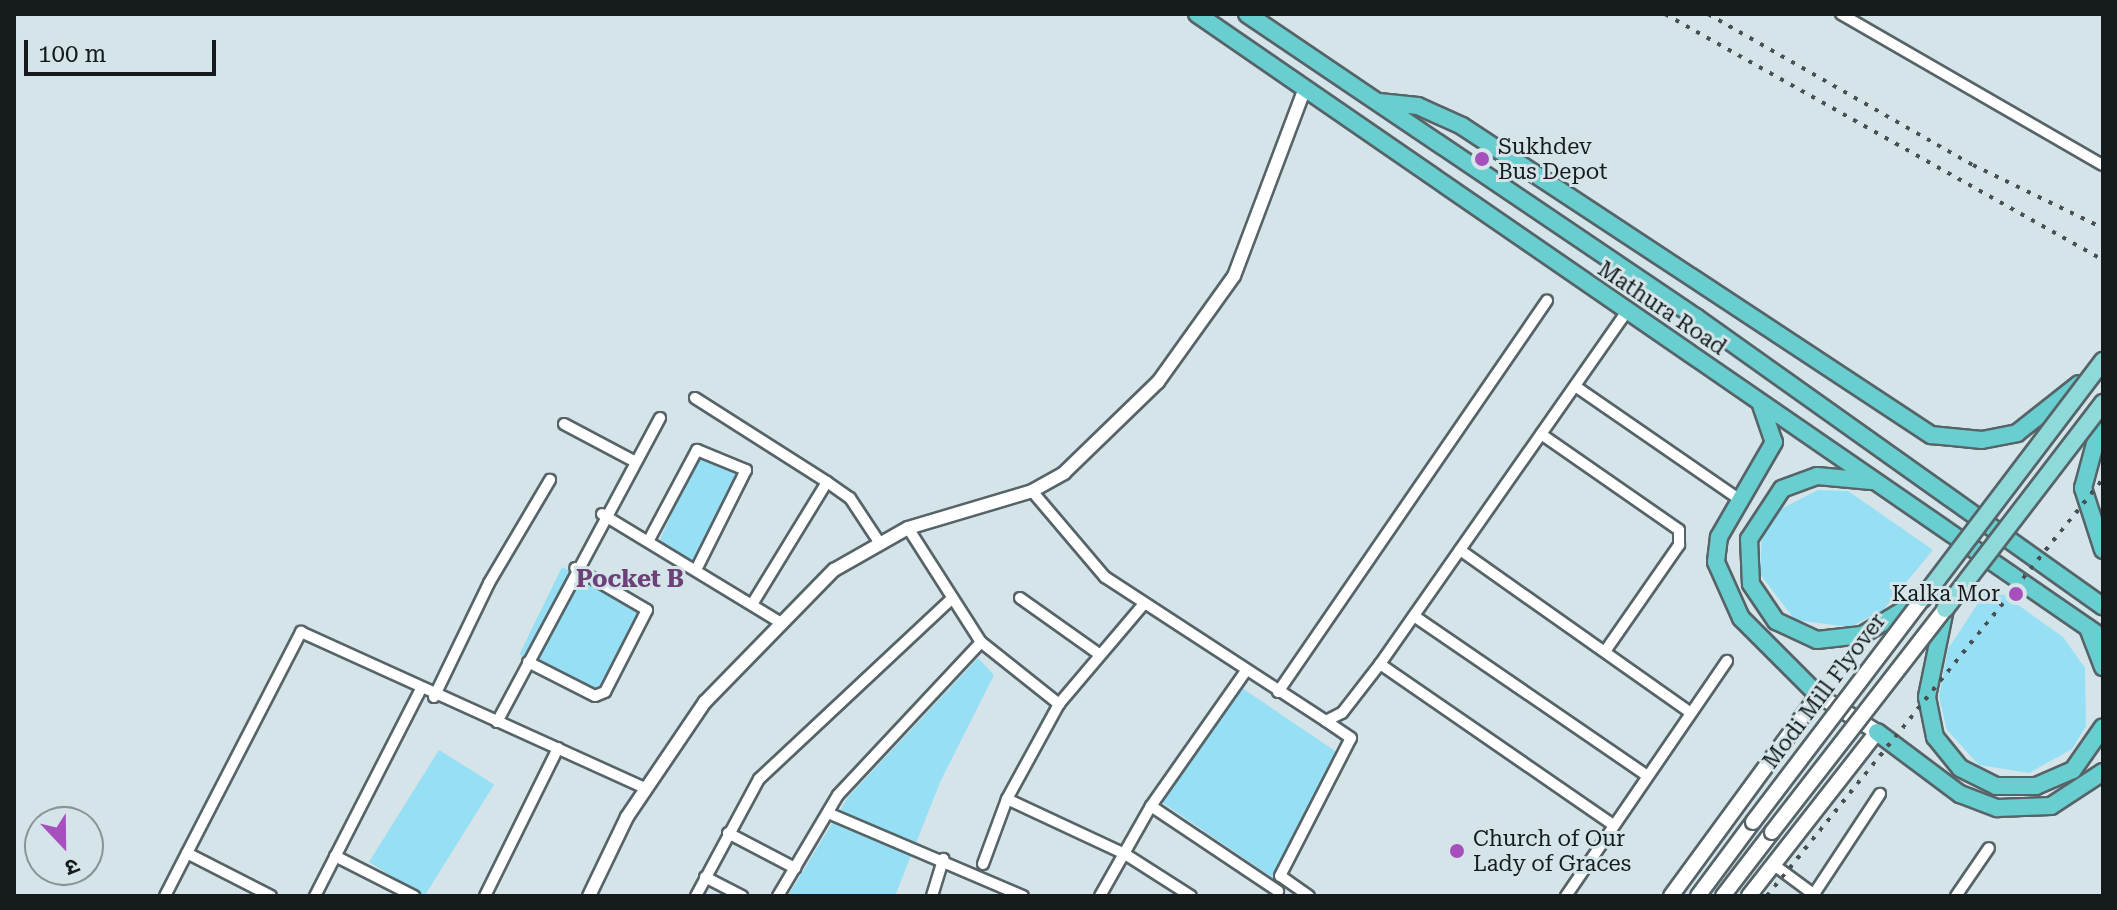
<!DOCTYPE html>
<meta charset="utf-8">
<style>
body{margin:0}
#map{position:relative;width:2117px;height:910px;overflow:hidden;background:#d4e4e9;font-family:"Roboto Serif","Noto Sans Devanagari",serif}
div>[style]{position:absolute}
.green>*{inset:0;background:#96dff4;transform-origin:0 0}
.roads{filter:drop-shadow(2px 0 #566468) drop-shadow(-2px 0 #566468) drop-shadow(0 2px #566468) drop-shadow(0 -2px #566468)}
.minor>*{height:10px;margin:-5px;padding:0 5px;transform-origin:5px;border-radius:5px;background:#fff}
.tertiary>*{height:12px;margin:-6px;padding:0 6px;transform-origin:6px;border-radius:6px;background:#fff}
.secondary>*{height:14px;margin:-7px;padding:0 7px;transform-origin:7px;border-radius:7px;background:#fff}
.trunk>*{height:16px;margin:-8px;padding:0 8px;transform-origin:8px;border-radius:8px;background:#68cecf}
.rail>*{height:4px;margin-top:-2px;transform-origin:0;background:repeating-linear-gradient(90deg,#485053 0 4px,transparent 0 12px)}
.bridges{filter:drop-shadow(2px 0 #566468) drop-shadow(-2px 0 #566468) drop-shadow(0 2px #566468) drop-shadow(0 -2px #566468)}
.secondary-bridge>*{height:14px;margin:-7px;padding:0 7px;transform-origin:7px;border-radius:7px;background:#fff}
.primary-bridge>*{height:16px;margin:-8px;padding:0 8px;transform-origin:8px;border-radius:8px;background:#8edadb}
.dots>*{width:22px;height:22px;translate:-50% -50%;box-sizing:border-box;border:4px solid #d4e4e9;border-radius:50%}
span{translate:-50% -50%;white-space:nowrap;text-align:center;line-height:1.15;-webkit-text-stroke:6px #d4e4e9;paint-order:stroke}
.poi-label{font-size:22px;color:#151b1c}
.left{translate:0 -50%;text-align:left}
.right{translate:-100% -50%;text-align:right}
.street-label{font-size:22px;color:#151b1c}
.neighbourhood-label{font-size:24px;color:#6b4178;font-weight:700}
.frame{position:absolute;inset:0;border:16px solid #151b1c;pointer-events:none}
.north{position:absolute;left:24px;top:806px;width:80px;height:80px;box-sizing:border-box;background:#d4e4e9;border:2px solid #889497;border-radius:50%;rotate:158deg;font-size:22px;font-weight:700;line-height:32px;text-align:center;color:#151b1c}
.north::after{content:'';display:block;margin:auto;width:28px;height:36px;background:#a650be;clip-path:polygon(50% 0,100% 100%,50% 72%,0 100%)}
.scale{position:absolute;left:24px;top:40px;width:192px;height:36px;box-sizing:border-box;border:4px solid #151b1c;border-top:0;padding-left:10px;font-size:24px;line-height:28px;white-space:nowrap;color:#151b1c;-webkit-text-stroke:6px #d4e4e9;paint-order:stroke}
</style>
<div id="map">
<div class="green">
<div style="left:699px;top:452px;width:49px;height:101px;rotate:24deg"></div>
<div style="clip-path:polygon(1818px 490px,1848px 491px,1933px 550px,1883px 610px,1850px 627px,1795px 620px,1760px 574px,1762px 533px,1777px 511px)"></div>
<div style="left:562px;top:567px;width:90px;height:97px;rotate:26deg"></div>
<div style="clip-path:polygon(1990px 585px,2063px 637px,2085px 668px,2086px 726px,2072px 749px,2029px 773px,1979px 765px,1947px 730px,1939px 697px,1948px 649px)"></div>
<div style="clip-path:polygon(978px 658px,994px 675px,941px 780px,895px 896px,788px 896px,848px 797px)"></div>
<div style="clip-path:polygon(1242px 688px,1341px 755px,1279px 882px,1160px 801px)"></div>
<div style="left:439px;top:750px;width:65px;height:132px;rotate:32deg"></div>
</div>
<div class="roads">
<div class="minor">
<div style="left:1841px;top:14px;width:302px;rotate:30deg"></div>
<div style="left:1575px;top:386px;width:199px;rotate:34.6deg"></div>
<div style="left:695px;top:398px;width:156px;rotate:32.5deg"></div>
<div style="left:827px;top:482px;width:140px;rotate:121.5deg"></div>
<div style="left:564px;top:424px;width:79px;rotate:27.9deg"></div>
<div style="left:1541px;top:434px;width:168px;rotate:34.8deg"></div>
<div style="left:1679px;top:530px;width:15px;rotate:90deg"></div>
<div style="left:1679px;top:545px;width:128px;rotate:124.8deg"></div>
<div style="left:827px;top:482px;width:28px;rotate:35deg"></div>
<div style="left:850px;top:498px;width:53px;rotate:56.6deg"></div>
<div style="left:1032px;top:491px;width:113px;rotate:49.7deg"></div>
<div style="left:1105px;top:577px;width:264px;rotate:33.1deg"></div>
<div style="left:1326px;top:721px;width:18px;rotate:-27deg"></div>
<div style="left:1342px;top:713px;width:62px;rotate:-52.2deg"></div>
<div style="left:1380px;top:664px;width:431px;rotate:-55deg"></div>
<div style="left:602px;top:514px;width:206px;rotate:31.3deg"></div>
<div style="left:908px;top:528px;width:135px;rotate:57.4deg"></div>
<div style="left:981px;top:642px;width:100px;rotate:38.5deg"></div>
<div style="left:650px;top:538px;width:100px;rotate:-61.9deg"></div>
<div style="left:697px;top:450px;width:53px;rotate:22.2deg"></div>
<div style="left:746px;top:470px;width:107px;rotate:116.6deg"></div>
<div style="left:1460px;top:550px;width:281px;rotate:35.2deg"></div>
<div style="left:1020px;top:598px;width:97px;rotate:35.3deg"></div>
<div style="left:1414px;top:616px;width:281px;rotate:34.4deg"></div>
<div style="left:528px;top:662px;width:75px;rotate:26.9deg"></div>
<div style="left:595px;top:696px;width:11px;rotate:-22deg"></div>
<div style="left:605px;top:692px;width:92px;rotate:-62.9deg"></div>
<div style="left:647px;top:610px;width:83px;rotate:-149.7deg"></div>
<div style="left:1380px;top:664px;width:282px;rotate:34.6deg"></div>
<div style="left:1278px;top:692px;width:475px;rotate:-55.5deg"></div>
<div style="left:434px;top:697px;width:127px;rotate:-64.2deg"></div>
<div style="left:489px;top:583px;width:120px;rotate:-59.4deg"></div>
<div style="left:497px;top:722px;width:345px;rotate:-61.8deg"></div>
<div style="left:1007px;top:799px;width:130px;rotate:25deg"></div>
<div style="left:1125px;top:854px;width:78px;rotate:32.5deg"></div>
<div style="left:1151px;top:806px;width:153px;rotate:33.8deg"></div>
<div style="left:828px;top:813px;width:212px;rotate:23.1deg"></div>
<div style="left:728px;top:833px;width:76px;rotate:27.6deg"></div>
<div style="left:335px;top:856px;width:89px;rotate:26.9deg"></div>
<div style="left:983px;top:864px;width:69px;rotate:-69.7deg"></div>
<div style="left:1007px;top:799px;width:108px;rotate:-61.3deg"></div>
<div style="left:1059px;top:704px;width:130px;rotate:-49.7deg"></div>
<div style="left:1774px;top:865px;width:52px;rotate:36.4deg"></div>
<div style="left:705px;top:877px;width:42px;rotate:27.2deg"></div>
<div style="left:1814px;top:894px;width:120px;rotate:-56.6deg"></div>
<div style="left:165px;top:896px;width:48px;rotate:-62.9deg"></div>
<div style="left:271px;top:896px;width:94px;rotate:-152.9deg"></div>
<div style="left:187px;top:853px;width:249px;rotate:-62.7deg"></div>
<div style="left:301px;top:632px;width:378px;rotate:24.4deg"></div>
<div style="left:315px;top:896px;width:230px;rotate:-62.9deg"></div>
<div style="left:485px;top:896px;width:165px;rotate:-63.7deg"></div>
<div style="left:696px;top:896px;width:133px;rotate:-61.7deg"></div>
<div style="left:759px;top:779px;width:260px;rotate:-43.1deg"></div>
<div style="left:778px;top:896px;width:117px;rotate:-59.3deg"></div>
<div style="left:838px;top:795px;width:209px;rotate:-46.9deg"></div>
<div style="left:932px;top:896px;width:39px;rotate:-73deg"></div>
<div style="left:1100px;top:896px;width:103px;rotate:-60.5deg"></div>
<div style="left:1151px;top:806px;width:165px;rotate:-54.9deg"></div>
<div style="left:1309px;top:896px;width:35px;rotate:-145deg"></div>
<div style="left:1280px;top:876px;width:155px;rotate:-62.8deg"></div>
<div style="left:1351px;top:738px;width:30px;rotate:-146deg"></div>
<div style="left:1566px;top:896px;width:285px;rotate:-55.6deg"></div>
<div style="left:1956px;top:896px;width:58px;rotate:-55.5deg"></div>
</div>
<div class="tertiary">
<div style="left:589px;top:896px;width:88px;rotate:-64.3deg"></div>
<div style="left:627px;top:817px;width:139px;rotate:-55.9deg"></div>
<div style="left:705px;top:702px;width:185px;rotate:-45.7deg"></div>
<div style="left:834px;top:570px;width:85px;rotate:-29.6deg"></div>
<div style="left:908px;top:528px;width:129px;rotate:-16.6deg"></div>
<div style="left:1032px;top:491px;width:37px;rotate:-29deg"></div>
<div style="left:1064px;top:473px;width:131px;rotate:-44.1deg"></div>
<div style="left:1158px;top:382px;width:130px;rotate:-54.4deg"></div>
<div style="left:1234px;top:276px;width:201px;rotate:-69.3deg"></div>
</div>
<div class="secondary">
<div style="left:1671px;top:896px;width:249px;rotate:-53.8deg"></div>
<div style="left:1818px;top:695px;width:70px;rotate:32.1deg"></div>
<div style="left:1877px;top:732px;width:208px;rotate:128deg"></div>
<div style="left:1698px;top:896px;width:92px;rotate:-53.4deg"></div>
<div style="left:1723px;top:896px;width:81px;rotate:-52.6deg"></div>
</div>
<div class="trunk">
<div style="left:1197px;top:14px;width:1100px;rotate:34.56deg"></div>
<div style="left:1247px;top:14px;width:543px;rotate:34.04deg"></div>
<div style="left:1697px;top:318px;width:498px;rotate:35.4deg"></div>
<div style="left:1379px;top:102px;width:39px;rotate:6deg"></div>
<div style="left:1418px;top:106px;width:48px;rotate:24.4deg"></div>
<div style="left:1462px;top:126px;width:562px;rotate:33.38deg"></div>
<div style="left:1931px;top:435px;width:51px;rotate:5.6deg"></div>
<div style="left:1982px;top:440px;width:36px;rotate:-11deg"></div>
<div style="left:2017px;top:433px;width:79px;rotate:-38.3deg"></div>
<div style="left:1761px;top:405px;width:39px;rotate:71deg"></div>
<div style="left:1774px;top:442px;width:110px;rotate:120.1deg"></div>
<div style="left:1719px;top:537px;width:25px;rotate:97deg"></div>
<div style="left:1716px;top:562px;width:61px;rotate:65.9deg"></div>
<div style="left:1741px;top:618px;width:109px;rotate:45deg"></div>
<div style="left:2103px;top:414px;width:77px;rotate:105.1deg"></div>
<div style="left:2083px;top:488px;width:65px;rotate:72.1deg"></div>
<div style="left:1871px;top:481px;width:54px;rotate:-174.7deg"></div>
<div style="left:1817px;top:476px;width:37px;rotate:160deg"></div>
<div style="left:1782px;top:489px;width:60px;rotate:123.4deg"></div>
<div style="left:1749px;top:539px;width:45px;rotate:87.5deg"></div>
<div style="left:1751px;top:584px;width:45px;rotate:56deg"></div>
<div style="left:1776px;top:621px;width:45px;rotate:24.9deg"></div>
<div style="left:1817px;top:640px;width:45px;rotate:-6.3deg"></div>
<div style="left:1862px;top:635px;width:70px;rotate:-31deg"></div>
<div style="left:1945px;top:609px;width:90px;rotate:101.6deg"></div>
<div style="left:1927px;top:697px;width:41px;rotate:78.7deg"></div>
<div style="left:1935px;top:737px;width:40px;rotate:51deg"></div>
<div style="left:1960px;top:768px;width:40px;rotate:26.6deg"></div>
<div style="left:1996px;top:786px;width:40px"></div>
<div style="left:2036px;top:786px;width:40px;rotate:-23.4deg"></div>
<div style="left:2073px;top:770px;width:52px;rotate:-55.1deg"></div>
<div style="left:2088px;top:628px;width:42px;rotate:69deg"></div>
<div style="left:1877px;top:732px;width:104px;rotate:36.8deg"></div>
<div style="left:1960px;top:794px;width:40px;rotate:21deg"></div>
<div style="left:1997px;top:808px;width:54px;rotate:-2.1deg"></div>
<div style="left:2051px;top:806px;width:62px;rotate:-33.2deg"></div>
</div>
</div>
<div class="rail">
<div style="left:1665px;top:14px;width:502px;rotate:29.32deg"></div>
<div style="left:1708px;top:14px;width:305px;rotate:29.7deg"></div>
<div style="left:1973px;top:165px;width:144px;rotate:25.9deg"></div>
<div style="left:1767px;top:896px;width:536px;rotate:-51.14deg"></div>
</div>
<div class="bridges">
<div class="secondary-bridge">
<div style="left:1753px;top:822px;width:281px;rotate:-52.8deg"></div>
<div style="left:1772px;top:832px;width:282px;rotate:-52.2deg"></div>
</div>
<div class="primary-bridge">
<div style="left:1923px;top:598px;width:298px;rotate:-52.8deg"></div>
<div style="left:1945px;top:609px;width:260px;rotate:-52.5deg"></div>
</div>
</div>
<div class="dots">
<div style="left:1482px;top:159px;background:#a650be"></div>
<div style="left:2016px;top:594px;background:#a650be"></div>
<div style="left:1457px;top:851px;background:#a650be"></div>
</div>
<div class="poi-label">
<span class="left" style="left:1498px;top:159px">Sukhdev<br>Bus Depot</span>
<span class="right" style="left:2000px;top:594px">Kalka Mor</span>
<span class="left" style="left:1473px;top:851px">Church of Our<br>Lady of Graces</span>
</div>
<div class="street-label">
<span style="left:1662px;top:308px;rotate:34deg">Mathura Road</span>
<span style="left:1824px;top:691px;rotate:-53deg">Modi Mill Flyover</span>
</div>
<div class="neighbourhood-label">
<span style="left:630px;top:580px">Pocket B</span>
</div>
<div class="frame"></div>
<div class="north">उ</div>
<div class="scale">100 m</div>
</div>
